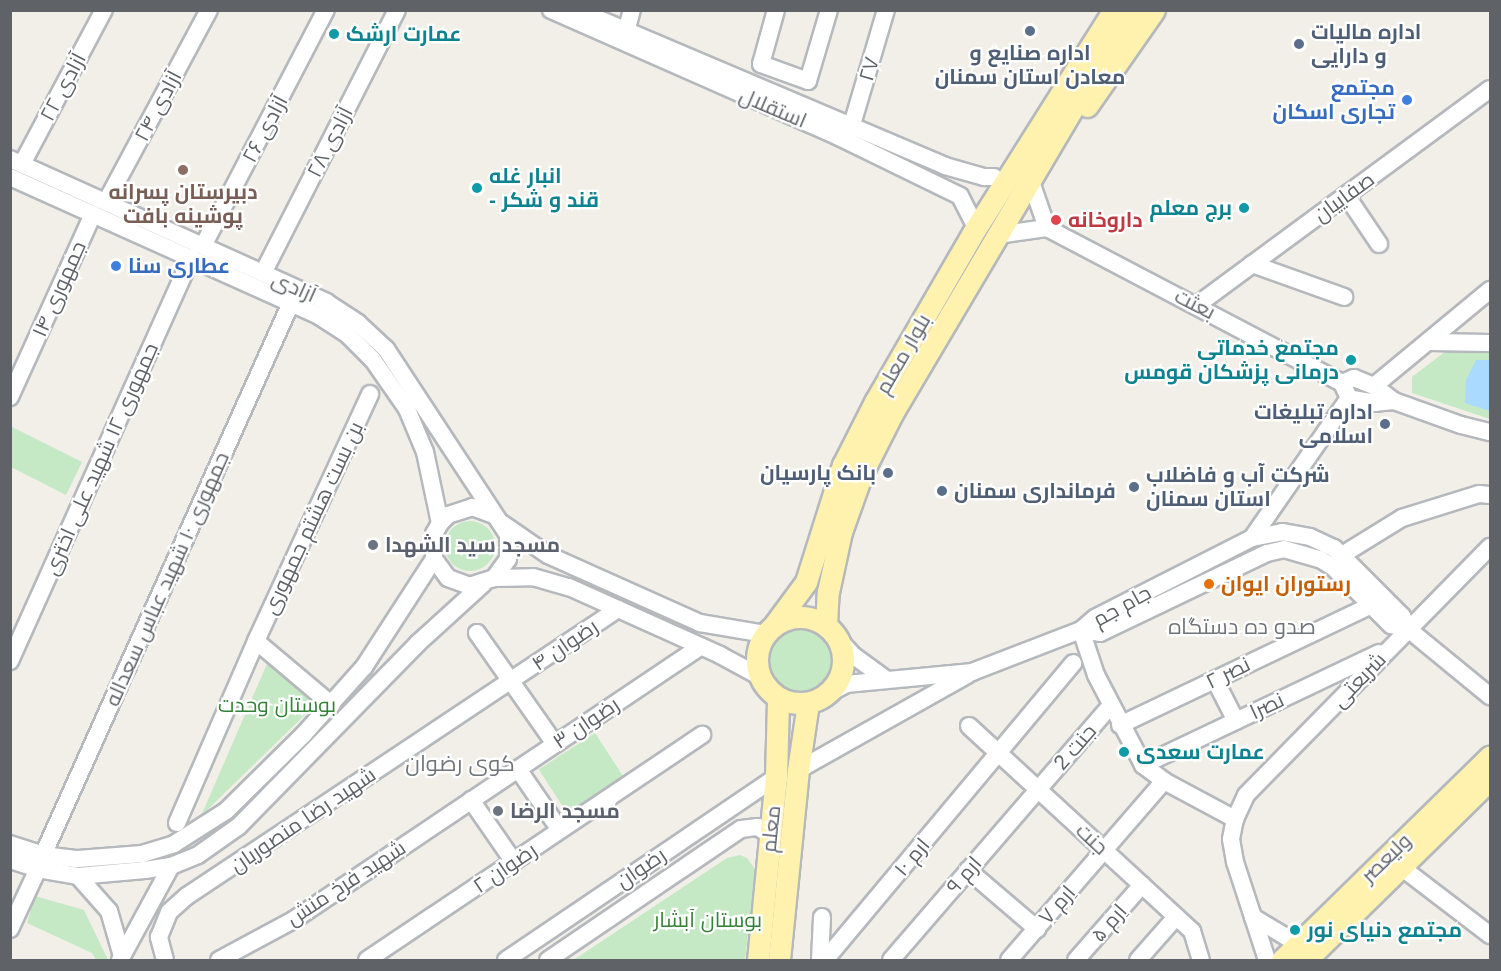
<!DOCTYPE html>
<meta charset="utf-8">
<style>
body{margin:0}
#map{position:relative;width:1501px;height:971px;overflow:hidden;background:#f1efe8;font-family:Helvetica,Cairo,sans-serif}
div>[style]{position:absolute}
.green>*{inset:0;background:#c5e8c5;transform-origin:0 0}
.round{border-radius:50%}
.water>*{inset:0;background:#aadaff}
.roads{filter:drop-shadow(2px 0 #b5b8bc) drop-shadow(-2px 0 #b5b8bc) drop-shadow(0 2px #b5b8bc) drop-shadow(0 -2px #b5b8bc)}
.minor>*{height:16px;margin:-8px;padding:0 8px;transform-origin:8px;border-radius:8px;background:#fff}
.major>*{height:21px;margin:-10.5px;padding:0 10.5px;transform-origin:10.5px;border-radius:10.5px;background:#fff2af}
.major>.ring{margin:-10.5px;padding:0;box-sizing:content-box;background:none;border:21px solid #fff2af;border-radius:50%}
.dots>*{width:16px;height:16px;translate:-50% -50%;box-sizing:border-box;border:3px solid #fff;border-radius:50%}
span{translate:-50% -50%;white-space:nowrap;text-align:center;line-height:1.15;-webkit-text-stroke:4.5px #fff;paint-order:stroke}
.service-label{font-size:21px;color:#4e5e75;font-weight:700}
.left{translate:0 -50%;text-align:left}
.right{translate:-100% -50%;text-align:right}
.culture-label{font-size:21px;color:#0d838f;font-weight:700}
.street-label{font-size:21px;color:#5f6368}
.shop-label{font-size:21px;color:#366cbe;font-weight:700}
.education-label{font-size:21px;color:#785e54;font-weight:700}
.health-label{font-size:21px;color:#be3a42;font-weight:700}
.worship-label{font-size:21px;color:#5b616d;font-weight:700}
.food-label{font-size:21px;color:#c56008;font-weight:700}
.park-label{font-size:21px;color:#348238}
.neighbourhood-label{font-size:22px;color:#70757a}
.frame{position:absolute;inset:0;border:12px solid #5f6368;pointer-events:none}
</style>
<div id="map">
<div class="green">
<div style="clip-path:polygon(1450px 348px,1490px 348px,1490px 419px,1412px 393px,1412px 377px)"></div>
<div style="clip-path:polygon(10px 426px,82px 462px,66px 495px,11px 467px)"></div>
<div class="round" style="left:445px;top:521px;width:50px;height:50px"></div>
<div class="round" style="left:765px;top:624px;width:70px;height:70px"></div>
<div style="clip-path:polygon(267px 663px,316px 704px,201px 816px,267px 664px)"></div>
<div style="left:595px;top:733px;width:53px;height:67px;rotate:57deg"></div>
<div style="clip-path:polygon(740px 855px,747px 858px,755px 869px,745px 960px,575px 959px,727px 858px)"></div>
<div style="clip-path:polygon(35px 896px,84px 910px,108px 960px,96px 960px,92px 953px,27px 923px)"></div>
</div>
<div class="water">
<div style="clip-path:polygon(1476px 360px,1490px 360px,1490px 411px,1465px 403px,1466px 380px)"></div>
</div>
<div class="roads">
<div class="minor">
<div style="left:551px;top:10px;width:313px;rotate:23.8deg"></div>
<div style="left:837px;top:136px;width:137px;rotate:26deg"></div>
<div style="left:960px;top:196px;width:36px;rotate:63deg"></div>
<div style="left:578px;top:10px;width:399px;rotate:23deg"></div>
<div style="left:945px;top:166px;width:41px;rotate:15.8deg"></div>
<div style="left:984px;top:177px;width:10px"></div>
<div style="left:776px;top:10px;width:56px;rotate:105.5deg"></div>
<div style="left:761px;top:64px;width:50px;rotate:19.9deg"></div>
<div style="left:808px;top:81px;width:74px;rotate:-73.5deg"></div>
<div style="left:626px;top:32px;width:23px;rotate:-75deg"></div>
<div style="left:851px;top:128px;width:123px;rotate:-73.5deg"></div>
<div style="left:10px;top:159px;width:347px;rotate:24.3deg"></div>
<div style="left:326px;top:302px;width:38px;rotate:33deg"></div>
<div style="left:358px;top:323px;width:38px;rotate:43deg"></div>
<div style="left:386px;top:349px;width:222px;rotate:56.7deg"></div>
<div style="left:508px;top:535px;width:24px;rotate:90deg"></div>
<div style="left:508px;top:559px;width:24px;rotate:126deg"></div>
<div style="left:494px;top:578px;width:25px;rotate:162deg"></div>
<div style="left:470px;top:586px;width:23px;rotate:-160deg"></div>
<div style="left:448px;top:578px;width:24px;rotate:-126deg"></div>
<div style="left:434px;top:559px;width:25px;rotate:-90deg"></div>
<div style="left:434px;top:534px;width:13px;rotate:-61deg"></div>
<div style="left:440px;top:523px;width:11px;rotate:-45deg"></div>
<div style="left:448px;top:515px;width:25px;rotate:-18deg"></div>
<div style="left:472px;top:507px;width:23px;rotate:20deg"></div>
<div style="left:22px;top:164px;width:174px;rotate:-62deg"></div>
<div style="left:10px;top:177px;width:339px;rotate:24.2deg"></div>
<div style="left:319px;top:316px;width:35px;rotate:33deg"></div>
<div style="left:348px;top:335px;width:35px;rotate:45deg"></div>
<div style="left:373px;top:360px;width:60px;rotate:55.2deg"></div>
<div style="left:407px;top:409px;width:47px;rotate:67.3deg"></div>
<div style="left:425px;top:452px;width:73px;rotate:78.1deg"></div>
<div style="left:1346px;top:195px;width:59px;rotate:56deg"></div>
<div style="left:106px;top:202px;width:218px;rotate:-61.8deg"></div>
<div style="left:1047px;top:228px;width:333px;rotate:27.7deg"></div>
<div style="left:997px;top:235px;width:50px;rotate:-8deg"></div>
<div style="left:1047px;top:228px;width:52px;rotate:-109.1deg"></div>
<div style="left:203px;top:246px;width:266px;rotate:-62.5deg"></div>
<div style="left:1252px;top:264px;width:98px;rotate:19.7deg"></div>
<div style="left:263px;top:273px;width:295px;rotate:-63deg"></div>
<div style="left:1197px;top:305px;width:364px;rotate:-36.4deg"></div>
<div style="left:1430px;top:342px;width:60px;rotate:1deg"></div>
<div style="left:1374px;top:386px;width:151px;rotate:-39.6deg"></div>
<div style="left:10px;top:397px;width:201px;rotate:-65.6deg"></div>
<div style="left:1394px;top:401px;width:18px;rotate:174deg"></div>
<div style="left:1376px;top:403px;width:27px;rotate:-170deg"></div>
<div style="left:1349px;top:398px;width:17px;rotate:-115deg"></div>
<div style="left:1342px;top:383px;width:13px;rotate:-23deg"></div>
<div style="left:1354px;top:378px;width:22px;rotate:22deg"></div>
<div style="left:1374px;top:386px;width:25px;rotate:37deg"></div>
<div style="left:1394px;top:401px;width:71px;rotate:19.7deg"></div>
<div style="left:1461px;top:425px;width:30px;rotate:14deg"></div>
<div style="left:503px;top:524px;width:55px;rotate:34.6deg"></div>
<div style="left:548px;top:555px;width:167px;rotate:24.1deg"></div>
<div style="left:700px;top:623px;width:66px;rotate:9.6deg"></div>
<div style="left:1252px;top:538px;width:170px;rotate:-55.3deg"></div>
<div style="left:1342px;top:555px;width:70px;rotate:-31.7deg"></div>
<div style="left:1402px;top:518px;width:81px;rotate:-17.3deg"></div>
<div style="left:1479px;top:494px;width:11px;rotate:5deg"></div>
<div style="left:494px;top:578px;width:39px;rotate:-1deg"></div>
<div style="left:533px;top:577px;width:37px;rotate:16deg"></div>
<div style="left:569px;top:587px;width:166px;rotate:24.2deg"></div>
<div style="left:720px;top:655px;width:44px;rotate:28.3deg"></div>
<div style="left:1081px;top:630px;width:19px;rotate:9deg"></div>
<div style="left:1100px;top:633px;width:185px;rotate:-25.6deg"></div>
<div style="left:1267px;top:553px;width:17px;rotate:-13deg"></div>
<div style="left:1284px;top:549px;width:37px;rotate:16deg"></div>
<div style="left:1320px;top:559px;width:15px;rotate:32deg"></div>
<div style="left:1333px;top:567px;width:82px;rotate:45deg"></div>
<div style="left:1391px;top:625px;width:17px;rotate:13deg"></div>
<div style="left:1408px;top:629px;width:106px;rotate:39.3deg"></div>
<div style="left:1081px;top:630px;width:47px;rotate:71.6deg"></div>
<div style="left:1096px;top:675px;width:102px;rotate:62.4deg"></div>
<div style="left:1143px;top:765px;width:26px;rotate:37deg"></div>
<div style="left:1164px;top:781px;width:81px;rotate:28.2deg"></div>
<div style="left:477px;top:633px;width:136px;rotate:54.9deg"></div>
<div style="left:839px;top:640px;width:22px;rotate:47deg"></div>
<div style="left:854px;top:656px;width:39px;rotate:36deg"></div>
<div style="left:256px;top:641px;width:99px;rotate:40.1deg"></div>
<div style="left:10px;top:661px;width:442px;rotate:-65.8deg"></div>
<div style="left:1215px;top:680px;width:46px;rotate:62.9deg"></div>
<div style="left:822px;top:697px;width:27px;rotate:-28deg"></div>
<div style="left:846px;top:684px;width:127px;rotate:-5.4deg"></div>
<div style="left:972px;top:672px;width:117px;rotate:-21.1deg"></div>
<div style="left:1081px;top:630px;width:18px;rotate:-41deg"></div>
<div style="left:1095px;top:618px;width:176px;rotate:-27deg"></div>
<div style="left:1252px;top:538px;width:31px;rotate:-11deg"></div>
<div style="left:1282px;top:532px;width:28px;rotate:10deg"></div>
<div style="left:1310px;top:537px;width:26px;rotate:25deg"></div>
<div style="left:1334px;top:548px;width:96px;rotate:45deg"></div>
<div style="left:1402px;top:616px;width:14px;rotate:65deg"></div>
<div style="left:1120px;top:725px;width:277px;rotate:-25.5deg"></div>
<div style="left:969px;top:726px;width:303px;rotate:42.6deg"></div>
<div style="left:1192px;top:931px;width:30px;rotate:73deg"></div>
<div style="left:1143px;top:765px;width:261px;rotate:-25.4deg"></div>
<div style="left:518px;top:769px;width:74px;rotate:55.5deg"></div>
<div style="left:798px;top:770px;width:194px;rotate:-29.3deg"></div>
<div style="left:471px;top:800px;width:75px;rotate:55.3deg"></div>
<div style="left:177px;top:823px;width:198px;rotate:-66.5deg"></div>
<div style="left:256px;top:641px;width:272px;rotate:-65.2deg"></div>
<div style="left:10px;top:844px;width:35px;rotate:18deg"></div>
<div style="left:43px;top:855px;width:35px;rotate:7deg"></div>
<div style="left:78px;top:859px;width:64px;rotate:-4.5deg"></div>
<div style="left:142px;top:854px;width:34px;rotate:-17deg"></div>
<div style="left:174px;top:844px;width:62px;rotate:-32.4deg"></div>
<div style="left:226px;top:811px;width:110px;rotate:-44.6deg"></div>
<div style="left:304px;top:734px;width:90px;rotate:-48.2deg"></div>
<div style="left:364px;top:667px;width:129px;rotate:-57.1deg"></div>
<div style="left:43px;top:855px;width:605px;rotate:-65.81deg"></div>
<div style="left:10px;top:860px;width:29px;rotate:18deg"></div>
<div style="left:38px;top:869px;width:41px;rotate:9.9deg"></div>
<div style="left:78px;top:876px;width:67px;rotate:-5.1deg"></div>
<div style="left:145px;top:870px;width:26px;rotate:-9deg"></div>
<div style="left:171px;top:866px;width:29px;rotate:-22deg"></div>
<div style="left:198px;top:855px;width:50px;rotate:-35.3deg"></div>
<div style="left:239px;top:826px;width:255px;rotate:-45.6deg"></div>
<div style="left:417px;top:644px;width:89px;rotate:-42.3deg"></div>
<div style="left:1401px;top:867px;width:112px;rotate:37.4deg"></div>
<div style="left:968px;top:870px;width:91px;rotate:40.5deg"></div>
<div style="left:78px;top:876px;width:47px;rotate:48.5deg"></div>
<div style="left:109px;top:911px;width:47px;rotate:73.9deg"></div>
<div style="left:1253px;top:917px;width:58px;rotate:-108.1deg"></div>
<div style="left:1235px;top:862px;width:23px;rotate:-100deg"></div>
<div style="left:1231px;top:839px;width:20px;rotate:-79deg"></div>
<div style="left:1235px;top:819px;width:26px;rotate:-65deg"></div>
<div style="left:1246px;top:795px;width:348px;rotate:-45.5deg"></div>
<div style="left:10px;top:929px;width:66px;rotate:-65deg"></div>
<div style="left:120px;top:960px;width:107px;rotate:-61.5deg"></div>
<div style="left:165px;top:960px;width:24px;rotate:-105deg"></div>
<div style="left:159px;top:937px;width:27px;rotate:-68deg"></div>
<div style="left:169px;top:912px;width:24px;rotate:-42deg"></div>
<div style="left:187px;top:896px;width:518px;rotate:-33.66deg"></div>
<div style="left:219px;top:960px;width:86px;rotate:-28.3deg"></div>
<div style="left:295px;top:919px;width:489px;rotate:-33.9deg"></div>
<div style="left:367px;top:960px;width:404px;rotate:-33.9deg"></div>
<div style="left:506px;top:960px;width:326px;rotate:-34.1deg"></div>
<div style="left:548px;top:960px;width:233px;rotate:-34.2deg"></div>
<div style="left:741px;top:829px;width:17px;rotate:-7deg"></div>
<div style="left:758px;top:827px;width:16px;rotate:35deg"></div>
<div style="left:820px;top:960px;width:43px;rotate:-87.3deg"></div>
<div style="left:825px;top:960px;width:387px;rotate:-50.1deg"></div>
<div style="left:891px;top:960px;width:337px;rotate:-49.2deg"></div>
<div style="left:1009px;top:960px;width:237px;rotate:-49.1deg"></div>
<div style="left:1076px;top:960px;width:100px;rotate:-48.7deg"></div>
<div style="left:1138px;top:960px;width:57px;rotate:-48.5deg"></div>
<div style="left:1267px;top:960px;width:45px;rotate:-108deg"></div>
<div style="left:1253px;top:917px;width:52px;rotate:31deg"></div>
</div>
<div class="major">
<div style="left:1087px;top:106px;width:117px;rotate:-55.1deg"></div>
<div class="ring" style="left:757px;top:617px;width:65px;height:65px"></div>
<div style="left:775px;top:624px;width:52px;rotate:-53.6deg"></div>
<div style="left:806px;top:582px;width:123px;rotate:-72.5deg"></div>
<div style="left:843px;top:465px;width:71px;rotate:-63.1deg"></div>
<div style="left:875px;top:402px;width:201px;rotate:-59.9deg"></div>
<div style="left:976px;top:228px;width:258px;rotate:-57.7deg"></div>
<div style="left:826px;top:625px;width:33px;rotate:-87deg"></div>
<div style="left:828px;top:592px;width:61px;rotate:-77.8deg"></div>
<div style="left:841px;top:532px;width:63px;rotate:-70.4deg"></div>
<div style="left:862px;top:473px;width:68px;rotate:-63.1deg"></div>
<div style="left:893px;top:412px;width:467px;rotate:-59.4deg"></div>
<div style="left:758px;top:960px;width:184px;rotate:-84.4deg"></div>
<div style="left:776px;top:777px;width:79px;rotate:-88.5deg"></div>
<div style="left:779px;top:960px;width:191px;rotate:-84.3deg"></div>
<div style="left:798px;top:770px;width:68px;rotate:-81.5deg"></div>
<div style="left:1282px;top:960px;width:291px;rotate:-44.4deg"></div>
<div style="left:1306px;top:960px;width:258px;rotate:-44.5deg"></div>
</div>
</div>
<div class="dots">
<div style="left:1030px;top:31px;background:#5c6f8a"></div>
<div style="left:334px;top:34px;background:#0f9aa8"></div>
<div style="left:1299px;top:44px;background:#5c6f8a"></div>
<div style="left:1407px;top:100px;background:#3f7fe0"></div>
<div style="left:183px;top:170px;background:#8d6e63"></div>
<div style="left:477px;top:188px;background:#0f9aa8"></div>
<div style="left:1244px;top:208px;background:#0f9aa8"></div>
<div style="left:1056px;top:220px;background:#e0444e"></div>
<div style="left:116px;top:266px;background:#3f7fe0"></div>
<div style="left:1351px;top:360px;background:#0f9aa8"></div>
<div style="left:1385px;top:424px;background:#5c6f8a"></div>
<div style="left:888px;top:473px;background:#5c6f8a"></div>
<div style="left:1134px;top:487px;background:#5c6f8a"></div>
<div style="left:942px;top:491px;background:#5c6f8a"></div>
<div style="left:373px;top:545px;background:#6b7280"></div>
<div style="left:1209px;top:584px;background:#e8710a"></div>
<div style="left:1124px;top:752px;background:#0f9aa8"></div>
<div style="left:498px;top:811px;background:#6b7280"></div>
<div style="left:1295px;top:930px;background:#0f9aa8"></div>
</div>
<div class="service-label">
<span class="left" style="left:1311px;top:44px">اداره مالیات<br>و دارایی</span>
<span style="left:1030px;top:65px">اداره صنایع و<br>معادن استان سمنان</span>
<span class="right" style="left:1373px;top:424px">اداره تبلیغات<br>اسلامی</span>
<span class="right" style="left:876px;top:473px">بانک پارسیان</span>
<span class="left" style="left:1146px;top:487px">شرکت آب و فاضلاب<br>استان سمنان</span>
<span class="left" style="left:954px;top:491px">فرمانداری سمنان</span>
</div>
<div class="culture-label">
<span class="left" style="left:346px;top:34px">عمارت ارشک</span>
<span class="left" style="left:489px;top:188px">انبار غله<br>- قند و شکر</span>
<span class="right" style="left:1232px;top:208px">برج معلم</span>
<span class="right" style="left:1339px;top:360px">مجتمع خدماتی<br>درمانی پزشکان قومس</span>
<span class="left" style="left:1136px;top:752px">عمارت سعدی</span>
<span class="left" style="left:1307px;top:930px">مجتمع دنیای نور</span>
</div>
<div class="street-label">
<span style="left:869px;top:69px;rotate:-74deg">۲۷</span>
<span style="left:63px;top:87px;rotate:-62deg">آزادی ۲۲</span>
<span style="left:158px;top:106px;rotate:-62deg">آزادی ۲۴</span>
<span style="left:773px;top:108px;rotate:23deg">استقلال</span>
<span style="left:265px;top:129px;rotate:-62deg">آزادی ۲۶</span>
<span style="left:330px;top:142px;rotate:-63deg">آزادی ۲۸</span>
<span style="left:1344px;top:197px;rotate:-36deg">صفاییان</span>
<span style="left:294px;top:287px;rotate:24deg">آزادی</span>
<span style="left:59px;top:289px;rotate:-66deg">جمهوری ۱۴</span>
<span style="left:1195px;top:304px;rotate:27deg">بعثت</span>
<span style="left:903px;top:354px;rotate:-60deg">بلوار معلم</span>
<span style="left:101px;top:459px;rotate:-66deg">جمهوری ۱۲ شهید علی اختری</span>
<span style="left:313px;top:518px;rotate:-65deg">بن بست هشتم جمهوری</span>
<span style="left:167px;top:579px;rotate:-66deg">جمهوری ۱۰ شهید عباس سعداله</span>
<span style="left:1122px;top:606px;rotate:-29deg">جام جم</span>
<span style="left:565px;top:645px;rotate:-34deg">رضوان ۴</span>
<span style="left:1228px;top:673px;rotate:-26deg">نصر ۲</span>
<span style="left:1359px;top:680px;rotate:-46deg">شریعتی</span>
<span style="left:1267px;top:706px;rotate:-25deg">نصرا</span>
<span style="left:586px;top:723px;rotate:-34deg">رضوان ۳</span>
<span style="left:1075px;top:747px;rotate:-49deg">جنت 2</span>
<span style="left:303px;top:820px;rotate:-34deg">شهید رضا منصوریان</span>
<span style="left:771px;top:829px;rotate:-84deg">معلم</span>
<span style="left:1092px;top:839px;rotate:43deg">جنت</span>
<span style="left:912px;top:857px;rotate:-50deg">ارم ۱۰</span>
<span style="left:1386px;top:858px;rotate:-44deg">ولیعصر</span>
<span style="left:505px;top:868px;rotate:-34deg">رضوان ۲</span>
<span style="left:641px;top:868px;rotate:-34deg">رضوان</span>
<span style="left:964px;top:875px;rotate:-49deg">ارم ۹</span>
<span style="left:346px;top:883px;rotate:-33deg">شهید فرخ منش</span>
<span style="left:1057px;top:905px;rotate:-49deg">اِرم ۷</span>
<span style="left:1109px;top:923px;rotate:-49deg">اِرم ۵</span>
</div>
<div class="shop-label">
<span class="right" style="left:1395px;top:100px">مجتمع<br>تجاری اسکان</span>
<span class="left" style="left:128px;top:266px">عطاری سنا</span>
</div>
<div class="education-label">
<span style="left:183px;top:204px">دبیرستان پسرانه<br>پوشینه بافت</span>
</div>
<div class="health-label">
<span class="left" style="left:1068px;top:220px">داروخانه</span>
</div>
<div class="worship-label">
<span class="left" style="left:385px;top:545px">مسجد سید الشهدا</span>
<span class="left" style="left:510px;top:811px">مسجد الرضا</span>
</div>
<div class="food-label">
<span class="left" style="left:1221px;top:584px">رستوران ایوان</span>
</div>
<div class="park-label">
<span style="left:277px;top:705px">بوستان وحدت</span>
<span style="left:708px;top:920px">بوستان آبشار</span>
</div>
<div class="neighbourhood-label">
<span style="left:1242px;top:627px">صدو ده دستگاه</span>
<span style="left:460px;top:764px">کوی رضوان</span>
</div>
<div class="frame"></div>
</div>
